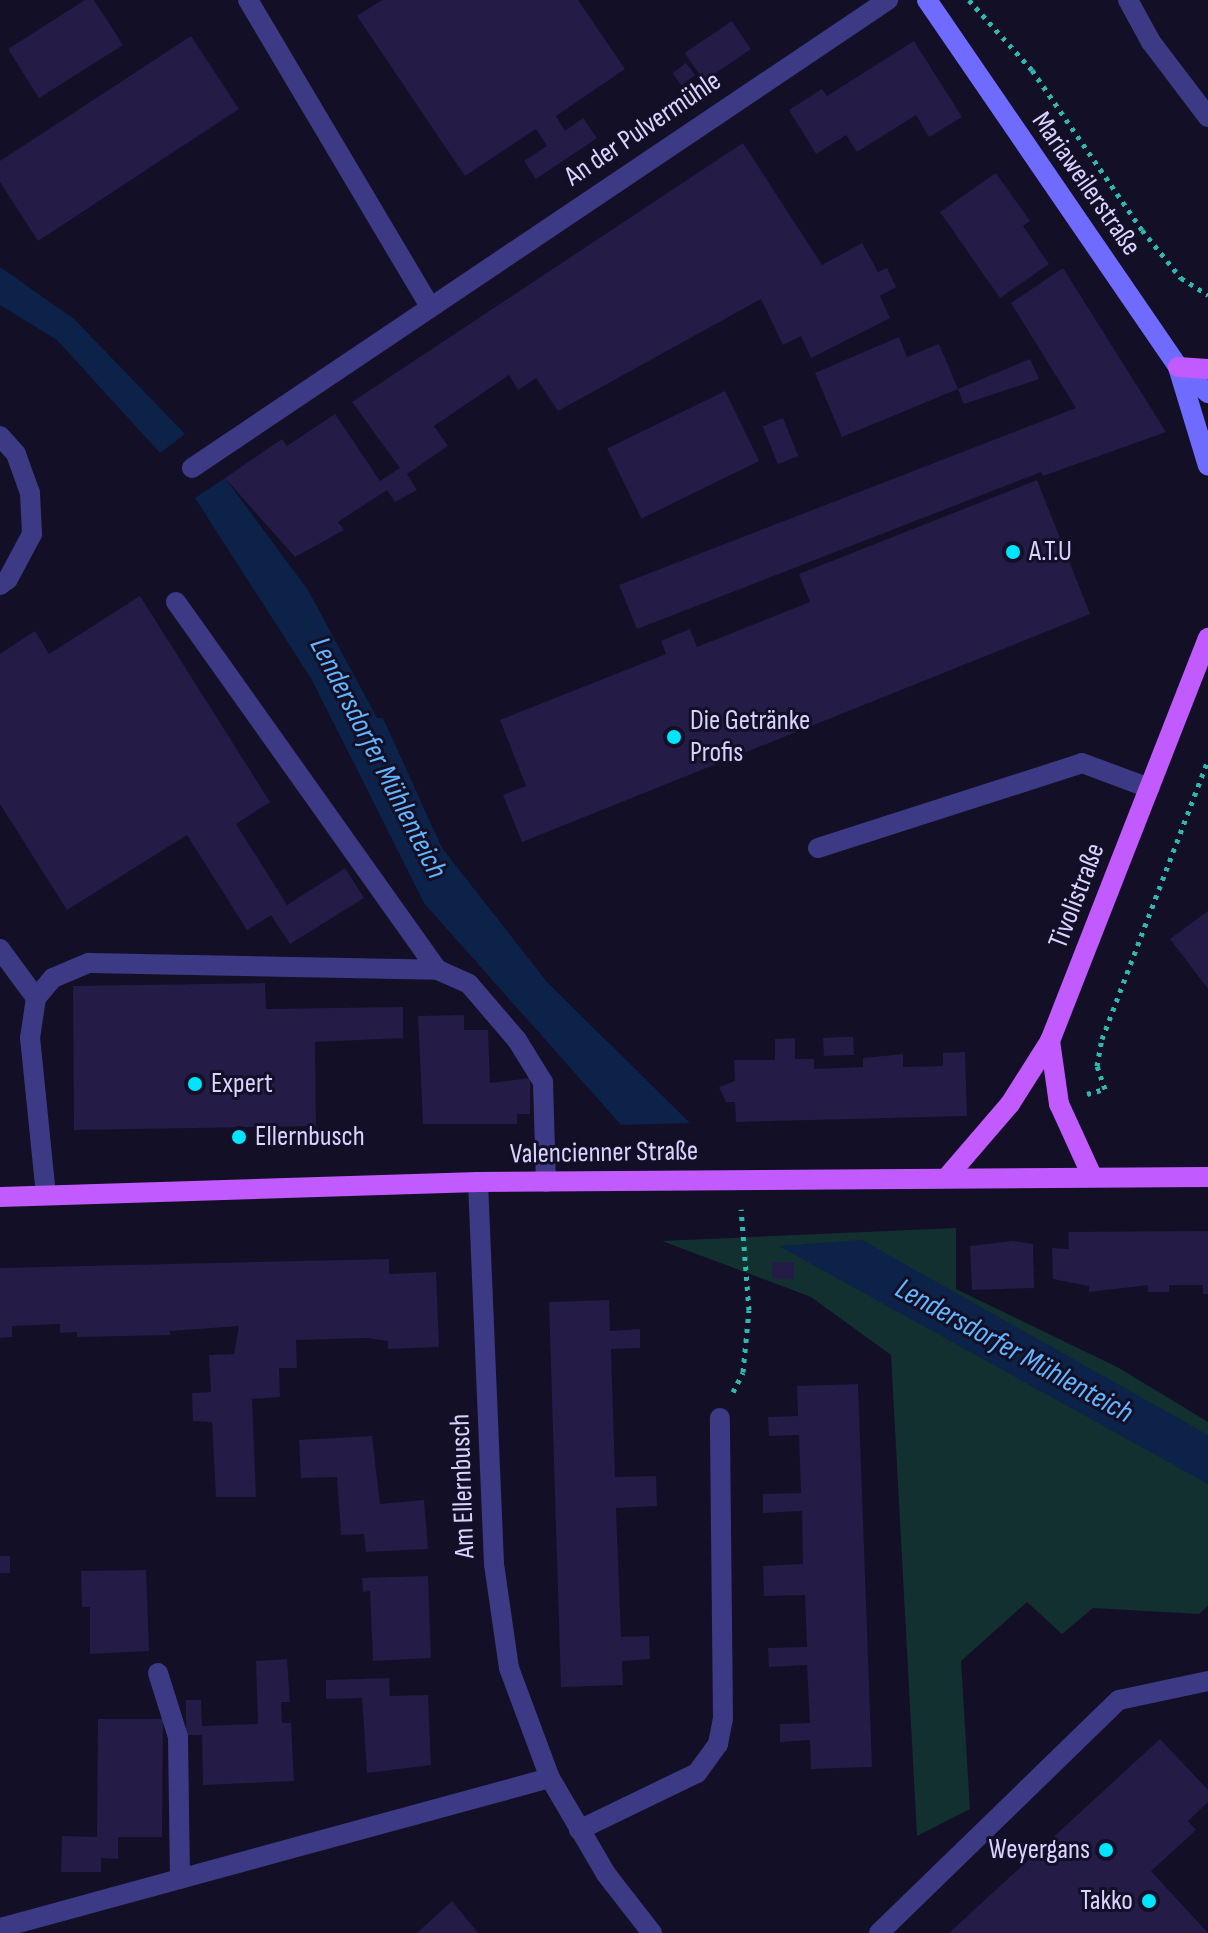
<!DOCTYPE html>
<meta charset="utf-8">
<style>
body{margin:0}
#map{position:relative;width:1208px;height:1933px;overflow:hidden;background:#130f26;font-family:"Sofia Sans Condensed",sans-serif}
div>[style]{position:absolute}
.green>*{inset:0;background:#12302f}
.water>*{inset:0;background:#0c2248}
.building>*{inset:0;background:#241b47;transform-origin:0 0}
.path>*{height:5px;margin-top:-2.5px;transform-origin:0;background:repeating-linear-gradient(90deg,#2fb8b0 0 4px,transparent 0 10px)}
.service>*{height:20px;margin:-10px;padding:0 10px;transform-origin:10px;border-radius:10px;background:#3d3a85}
.minor>*{height:20px;margin:-10px;padding:0 10px;transform-origin:10px;border-radius:10px;background:#3d3a85}
.secondary>*{height:20px;margin:-10px;padding:0 10px;transform-origin:10px;border-radius:10px;background:#6f6bff}
.primary>*{height:20px;margin:-10px;padding:0 10px;transform-origin:10px;border-radius:10px;background:#c25bff}
.dots>*{width:22px;height:22px;translate:-50% -50%;box-sizing:border-box;border:4px solid #130f26;border-radius:50%}
span{translate:-50% -50%;white-space:nowrap;text-align:center;line-height:1.15;-webkit-text-stroke:6px #130f26;paint-order:stroke}
.street-label{font-size:28px;color:#d9d4ff}
.poi-label{font-size:28px;color:#d9d4ff}
.left{translate:0 -50%;text-align:left}
.right{translate:-100% -50%;text-align:right}
.water-label{font-size:30px;color:#62b6ff;font-style:italic}
</style>
<div id="map">
<div class="green">
<div style="clip-path:polygon(956px 1228px,956px 1289px,1119px 1368px,1208px 1422px,1208px 1606px,1199px 1614px,1093px 1608px,1062px 1634px,1027px 1602px,961px 1661px,970px 1809px,917px 1836px,891px 1355px,811px 1297px,662px 1241px)"></div>
</div>
<div class="water">
<div style="clip-path:polygon(0 267px,74px 319px,185px 434px,160px 453px,57px 340px,0 305px)"></div>
<div style="clip-path:polygon(225px 478px,308px 590px,377px 718px,383px 718px,442px 848px,547px 982px,690px 1123px,621px 1125px,424px 903px,312px 680px,195px 498px)"></div>
<div style="clip-path:polygon(862px 1240px,1208px 1435px,1208px 1484px,779px 1246px)"></div>
</div>
<div class="building">
<div style="clip-path:polygon(85px 0,94px 0,123px 45px,39px 98px,8px 49px)"></div>
<div style="clip-path:polygon(382px 0,578px 0,625px 69px,556px 116px,565px 131px,583px 118px,597px 138px,536px 179px,524px 161px,547px 146px,536px 129px,465px 176px,357px 16px)"></div>
<div style="left:732px;top:21px;width:34px;height:57px;rotate:56deg"></div>
<div style="clip-path:polygon(191px 36px,239px 109px,38px 241px,0 182px,0 161px)"></div>
<div style="clip-path:polygon(914px 41px,962px 117px,929px 137px,916px 115px,857px 152px,846px 135px,816px 154px,789px 110px,822px 89px,827px 96px)"></div>
<div style="left:686px;top:63px;width:15px;height:17px;rotate:53deg"></div>
<div style="clip-path:polygon(743px 143px,822px 265px,862px 243px,878px 272px,887px 268px,896px 287px,880px 296px,890px 318px,811px 358px,801px 336px,783px 345px,761px 299px,558px 411px,536px 378px,518px 390px,509px 375px,434px 426px,448px 446px,407px 474px,417px 490px,395px 502px,387px 490px,338px 522px,344px 530px,295px 557px,225px 478px,282px 439px,287px 446px,335px 414px,380px 481px,400px 468px,352px 402px)"></div>
<div style="clip-path:polygon(996px 173px,1030px 221px,1023px 226px,1049px 264px,1000px 298px,940px 212px)"></div>
<div style="clip-path:polygon(1063px 268px,1166px 432px,1043px 476px,1041px 472px,637px 629px,619px 585px,1076px 408px,1011px 303px)"></div>
<div style="clip-path:polygon(899px 337px,907px 357px,939px 344px,958px 389px,842px 437px,815px 373px)"></div>
<div style="clip-path:polygon(1030px 359px,1039px 379px,964px 404px,958px 389px)"></div>
<div style="left:725px;top:391px;width:78px;height:131px;rotate:64deg"></div>
<div style="left:783px;top:418px;width:41px;height:22px;rotate:68deg"></div>
<div style="clip-path:polygon(1037px 480px,1090px 614px,522px 842px,503px 795px,526px 786px,500px 720px,666px 654px,661px 641px,690px 629px,697px 647px,810px 602px,799px 574px)"></div>
<div style="clip-path:polygon(140px 596px,270px 802px,236px 824px,287px 905px,345px 868px,364px 898px,290px 944px,271px 915px,247px 930px,187px 835px,67px 910px,0 804px,0 654px,35px 631px,49px 654px)"></div>
<div style="clip-path:polygon(1208px 911px,1208px 989px,1170px 939px)"></div>
<div style="clip-path:polygon(265px 983px,266px 1009px,403px 1007px,403px 1038px,315px 1042px,316px 1126px,74px 1130px,73px 986px)"></div>
<div style="clip-path:polygon(464px 1015px,464px 1030px,488px 1030px,490px 1083px,530px 1078px,530px 1114px,517px 1114px,517px 1124px,423px 1124px,418px 1016px)"></div>
<div style="clip-path:polygon(839px 1037px,853px 1037px,854px 1055px,824px 1056px,823px 1038px)"></div>
<div style="clip-path:polygon(795px 1038px,795px 1059px,814px 1059px,814px 1069px,863px 1067px,863px 1058px,903px 1054px,903px 1067px,943px 1066px,943px 1053px,965px 1052px,967px 1116px,736px 1122px,735px 1102px,726px 1102px,719px 1087px,735px 1081px,734px 1060px,775px 1060px,775px 1039px)"></div>
<div style="clip-path:polygon(1208px 1231px,1208px 1294px,1203px 1294px,1203px 1285px,1169px 1285px,1169px 1292px,1148px 1292px,1148px 1285px,1089px 1292px,1089px 1286px,1053px 1279px,1052px 1248px,1069px 1249px,1068px 1232px)"></div>
<div style="clip-path:polygon(1012px 1241px,1033px 1244px,1034px 1288px,972px 1290px,970px 1246px)"></div>
<div style="clip-path:polygon(389px 1259px,389px 1274px,436px 1272px,439px 1347px,388px 1349px,388px 1341px,367px 1338px,296px 1340px,297px 1368px,279px 1368px,280px 1397px,252px 1399px,256px 1497px,216px 1497px,212px 1422px,193px 1421px,192px 1393px,211px 1392px,209px 1355px,234px 1354px,239px 1326px,170px 1331px,170px 1335px,77px 1337px,77px 1332px,60px 1333px,60px 1324px,12px 1326px,12px 1337px,0 1338px,0 1268px)"></div>
<div style="left:794px;top:1262px;width:17px;height:22px;rotate:90deg"></div>
<div style="clip-path:polygon(609px 1300px,610px 1331px,640px 1329px,640px 1348px,611px 1349px,615px 1477px,656px 1476px,657px 1506px,616px 1508px,621px 1637px,649px 1636px,650px 1659px,622px 1661px,623px 1685px,561px 1687px,549px 1302px)"></div>
<div style="clip-path:polygon(858px 1384px,872px 1767px,811px 1769px,810px 1740px,780px 1742px,780px 1724px,810px 1723px,807px 1665px,769px 1667px,768px 1648px,807px 1647px,805px 1595px,764px 1596px,763px 1566px,803px 1564px,802px 1511px,763px 1513px,763px 1494px,801px 1493px,799px 1435px,769px 1436px,768px 1417px,798px 1416px,797px 1386px)"></div>
<div style="clip-path:polygon(372px 1436px,380px 1504px,424px 1500px,428px 1549px,366px 1552px,364px 1534px,341px 1535px,337px 1477px,301px 1478px,299px 1440px)"></div>
<div style="left:10px;top:1556px;width:17px;height:10px;rotate:90deg"></div>
<div style="clip-path:polygon(146px 1570px,149px 1651px,90px 1654px,90px 1607px,82px 1607px,81px 1571px)"></div>
<div style="clip-path:polygon(428px 1576px,431px 1658px,373px 1661px,370px 1591px,363px 1592px,362px 1578px)"></div>
<div style="clip-path:polygon(287px 1659px,290px 1702px,281px 1702px,282px 1723px,291px 1723px,294px 1781px,203px 1785px,202px 1735px,186px 1735px,186px 1700px,201px 1700px,202px 1726px,258px 1724px,256px 1661px)"></div>
<div style="clip-path:polygon(389px 1678px,390px 1696px,428px 1695px,431px 1765px,367px 1773px,362px 1698px,326px 1699px,326px 1680px)"></div>
<div style="clip-path:polygon(98px 1719px,163px 1719px,162px 1837px,118px 1837px,118px 1859px,101px 1858px,101px 1872px,61px 1872px,62px 1836px,97px 1837px)"></div>
<div style="clip-path:polygon(1160px 1739px,1208px 1790px,1208px 1802px,1188px 1821px,1196px 1830px,1151px 1871px,1208px 1933px,949px 1933px)"></div>
<div style="clip-path:polygon(452px 1901px,478px 1933px,417px 1933px)"></div>
</div>
<div class="path">
<div style="left:969px;top:0;width:94px;rotate:48deg"></div>
<div style="left:1032px;top:70px;width:194px;rotate:55.5deg"></div>
<div style="left:1142px;top:230px;width:62px;rotate:50.9deg"></div>
<div style="left:1181px;top:278px;width:32px;rotate:32deg"></div>
<div style="left:1087px;top:1094px;width:19px;rotate:-16deg"></div>
<div style="left:1105px;top:1089px;width:24px;rotate:-109deg"></div>
<div style="left:1097px;top:1066px;width:27px;rotate:-80deg"></div>
<div style="left:1102px;top:1039px;width:298px;rotate:-69.2deg"></div>
<div style="left:733px;top:1392px;width:22px;rotate:-63deg"></div>
<div style="left:743px;top:1372px;width:62px;rotate:-84.5deg"></div>
<div style="left:749px;top:1310px;width:101px;rotate:-94.5deg"></div>
</div>
<div class="service">
<div style="left:1128px;top:0;width:48px;rotate:61.3deg"></div>
<div style="left:1151px;top:42px;width:94px;rotate:52.8deg"></div>
<div style="left:0;top:436px;width:24px;rotate:48deg"></div>
<div style="left:16px;top:454px;width:41px;rotate:70.3deg"></div>
<div style="left:30px;top:493px;width:41px;rotate:87.2deg"></div>
<div style="left:32px;top:534px;width:51px;rotate:118.1deg"></div>
<div style="left:8px;top:579px;width:10px;rotate:143deg"></div>
<div style="left:176px;top:602px;width:452px;rotate:54.6deg"></div>
<div style="left:818px;top:848px;width:277px;rotate:-17.8deg"></div>
<div style="left:1082px;top:763px;width:72px;rotate:20.5deg"></div>
<div style="left:0;top:949px;width:61px;rotate:53.7deg"></div>
<div style="left:46px;top:1195px;width:158px;rotate:-95.8deg"></div>
<div style="left:30px;top:1038px;width:40px;rotate:-81.5deg"></div>
<div style="left:36px;top:998px;width:26px;rotate:-50deg"></div>
<div style="left:53px;top:978px;width:39px;rotate:-23deg"></div>
<div style="left:89px;top:963px;width:349px;rotate:1.1deg"></div>
<div style="left:438px;top:970px;width:34px;rotate:24deg"></div>
<div style="left:469px;top:984px;width:74px;rotate:49.4deg"></div>
<div style="left:517px;top:1040px;width:49px;rotate:58.2deg"></div>
<div style="left:543px;top:1082px;width:100px;rotate:88.3deg"></div>
<div style="left:158px;top:1673px;width:67px;rotate:72.6deg"></div>
<div style="left:178px;top:1737px;width:142px;rotate:89.2deg"></div>
<div style="left:879px;top:1933px;width:334px;rotate:-44.2deg"></div>
<div style="left:1119px;top:1700px;width:91px;rotate:-12.1deg"></div>
</div>
<div class="minor">
<div style="left:248px;top:0;width:355px;rotate:59.3deg"></div>
<div style="left:192px;top:468px;width:839px;rotate:-33.92deg"></div>
<div style="left:478px;top:1182px;width:382px;rotate:87.6deg"></div>
<div style="left:494px;top:1564px;width:105px;rotate:81.8deg"></div>
<div style="left:509px;top:1668px;width:117px;rotate:69.6deg"></div>
<div style="left:550px;top:1778px;width:111px;rotate:59.7deg"></div>
<div style="left:606px;top:1874px;width:75px;rotate:52.1deg"></div>
<div style="left:579px;top:1830px;width:131px;rotate:-25.8deg"></div>
<div style="left:697px;top:1773px;width:36px;rotate:-54deg"></div>
<div style="left:718px;top:1744px;width:25px;rotate:-79deg"></div>
<div style="left:723px;top:1719px;width:301px;rotate:-90.6deg"></div>
<div style="left:0;top:1928px;width:570px;rotate:-15.26deg"></div>
</div>
<div class="secondary">
<div style="left:927px;top:0;width:445px;rotate:55.6deg"></div>
<div style="left:1178px;top:367px;width:40px;rotate:41deg"></div>
<div style="left:1178px;top:367px;width:103px;rotate:73.1deg"></div>
</div>
<div class="primary">
<div style="left:1178px;top:367px;width:30px;rotate:4deg"></div>
<div style="left:948px;top:1176px;width:95px;rotate:-49.3deg"></div>
<div style="left:1010px;top:1104px;width:75px;rotate:-57.6deg"></div>
<div style="left:1092px;top:1176px;width:79px;rotate:-114.6deg"></div>
<div style="left:1059px;top:1104px;width:64px;rotate:-98.1deg"></div>
<div style="left:1050px;top:1041px;width:433px;rotate:-68.6deg"></div>
<div style="left:0;top:1197px;width:478px;rotate:-1.8deg"></div>
<div style="left:478px;top:1182px;width:730px;rotate:-0.39deg"></div>
</div>
<div class="dots">
<div style="left:1013px;top:552px;background:#00e5ff"></div>
<div style="left:674px;top:737px;background:#00e5ff"></div>
<div style="left:195px;top:1084px;background:#00e5ff"></div>
<div style="left:239px;top:1137px;background:#00e5ff"></div>
<div style="left:1106px;top:1850px;background:#00e5ff"></div>
<div style="left:1149px;top:1901px;background:#00e5ff"></div>
</div>
<div class="street-label">
<span style="left:643px;top:129px;rotate:-34deg">An der Pulvermühle</span>
<span style="left:1086px;top:184px;rotate:55deg">Mariaweilerstraße</span>
<span style="left:1077px;top:896px;rotate:-69deg">Tivolistraße</span>
<span style="left:604px;top:1153px;rotate:-1deg">Valencienner Straße</span>
<span style="left:463px;top:1486px;rotate:-92deg">Am Ellernbusch</span>
</div>
<div class="poi-label">
<span class="left" style="left:1029px;top:552px">A.T.U</span>
<span class="left" style="left:690px;top:737px">Die Getränke<br>Profis</span>
<span class="left" style="left:211px;top:1084px">Expert</span>
<span class="left" style="left:255px;top:1137px">Ellernbusch</span>
<span class="right" style="left:1090px;top:1850px">Weyergans</span>
<span class="right" style="left:1133px;top:1901px">Takko</span>
</div>
<div class="water-label">
<span style="left:378px;top:758px;rotate:63deg">Lendersdorfer Mühlenteich</span>
<span style="left:1014px;top:1351px;rotate:29deg">Lendersdorfer Mühlenteich</span>
</div>
</div>
